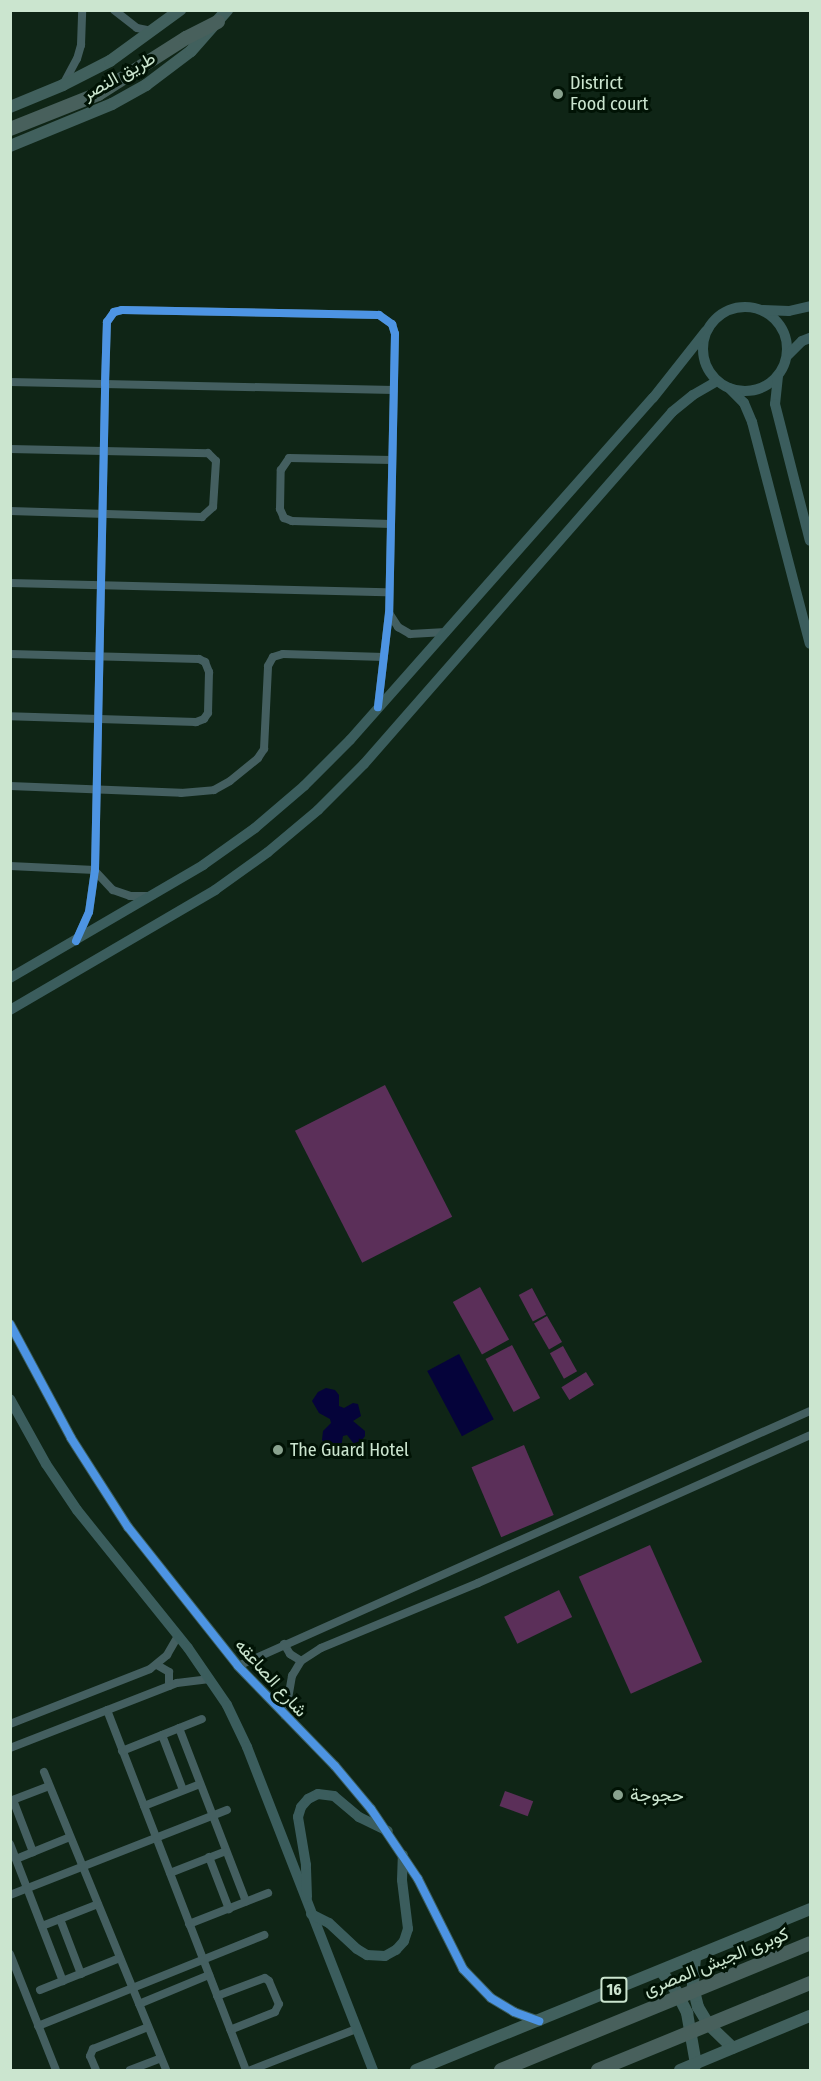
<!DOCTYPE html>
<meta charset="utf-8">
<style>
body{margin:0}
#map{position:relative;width:821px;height:2081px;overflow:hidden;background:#0f2516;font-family:"Fira Sans Condensed",Vazirmatn,sans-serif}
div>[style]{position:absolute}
.green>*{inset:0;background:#5b2f59;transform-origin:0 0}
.water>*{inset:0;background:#05033a;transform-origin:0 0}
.street>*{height:8px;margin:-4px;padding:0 4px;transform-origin:4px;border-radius:4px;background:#445f60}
.secondary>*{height:10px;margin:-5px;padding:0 5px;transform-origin:5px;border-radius:5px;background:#3b5d5d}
.secondary>.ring{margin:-5px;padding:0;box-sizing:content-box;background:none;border:10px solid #3b5d5d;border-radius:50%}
.primary>*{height:12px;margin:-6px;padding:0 6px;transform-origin:6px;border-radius:6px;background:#41605d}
.highway>*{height:14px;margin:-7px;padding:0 7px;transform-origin:7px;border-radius:7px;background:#48605c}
.cycleway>*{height:8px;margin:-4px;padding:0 4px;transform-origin:4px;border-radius:4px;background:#4d94e3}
.dots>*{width:16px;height:16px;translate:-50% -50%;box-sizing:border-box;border:3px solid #011305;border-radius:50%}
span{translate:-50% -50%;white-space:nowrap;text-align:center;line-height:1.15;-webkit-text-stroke:6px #011305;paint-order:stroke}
.shield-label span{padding:2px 4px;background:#011305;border:2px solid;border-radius:4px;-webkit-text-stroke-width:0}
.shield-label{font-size:16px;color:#cbe5cf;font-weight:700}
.street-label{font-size:18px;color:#cbe5cf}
.poi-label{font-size:18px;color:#cbe5cf}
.left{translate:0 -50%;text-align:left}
.frame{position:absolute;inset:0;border:12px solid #cbe5cf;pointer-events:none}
</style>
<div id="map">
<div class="green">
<div style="left:385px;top:1085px;width:148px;height:101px;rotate:63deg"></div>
<div style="left:480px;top:1287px;width:60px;height:31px;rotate:61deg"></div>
<div style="left:532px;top:1288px;width:30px;height:15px;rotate:62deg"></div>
<div style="left:547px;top:1316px;width:30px;height:15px;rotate:60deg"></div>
<div style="left:512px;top:1345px;width:60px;height:30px;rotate:62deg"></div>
<div style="left:563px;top:1346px;width:29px;height:15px;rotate:61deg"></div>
<div style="left:586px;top:1372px;width:15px;height:29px;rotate:58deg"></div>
<div style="left:524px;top:1445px;width:76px;height:57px;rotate:67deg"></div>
<div style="left:650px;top:1545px;width:128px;height:78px;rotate:66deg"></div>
<div style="left:559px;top:1590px;width:30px;height:61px;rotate:64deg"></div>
<div style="left:505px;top:1791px;width:30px;height:16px;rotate:20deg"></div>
</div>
<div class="water">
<div style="left:459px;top:1354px;width:74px;height:36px;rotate:62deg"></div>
<div style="clip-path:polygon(326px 1388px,335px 1390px,339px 1395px,339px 1406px,344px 1408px,353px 1403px,358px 1404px,361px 1416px,353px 1421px,365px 1431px,365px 1436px,359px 1444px,354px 1444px,347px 1435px,343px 1436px,341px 1447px,335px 1449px,326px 1445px,322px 1440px,323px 1431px,331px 1423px,330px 1419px,319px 1413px,312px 1401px,318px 1392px)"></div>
</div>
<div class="street">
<div style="left:114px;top:10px;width:29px;rotate:38deg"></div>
<div style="left:137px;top:28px;width:15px;rotate:11deg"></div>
<div style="left:64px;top:83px;width:27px;rotate:-62deg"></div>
<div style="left:77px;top:59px;width:15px;rotate:-74deg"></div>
<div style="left:81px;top:45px;width:35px;rotate:-88deg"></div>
<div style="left:10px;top:382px;width:384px;rotate:1.2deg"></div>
<div style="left:10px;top:449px;width:198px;rotate:1.2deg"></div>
<div style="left:208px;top:453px;width:11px;rotate:45deg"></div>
<div style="left:216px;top:461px;width:46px;rotate:93.7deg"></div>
<div style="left:213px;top:507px;width:15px;rotate:138deg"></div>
<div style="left:202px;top:517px;width:192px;rotate:-178.2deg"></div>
<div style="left:391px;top:524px;width:99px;rotate:-178.3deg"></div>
<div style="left:292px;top:521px;width:9px;rotate:-159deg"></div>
<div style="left:284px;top:518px;width:10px;rotate:-114deg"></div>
<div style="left:280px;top:509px;width:39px;rotate:-89deg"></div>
<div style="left:281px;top:470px;width:14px;rotate:-56deg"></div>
<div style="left:289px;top:458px;width:103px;rotate:1.1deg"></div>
<div style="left:10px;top:583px;width:376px;rotate:1.4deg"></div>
<div style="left:389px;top:613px;width:17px;rotate:57deg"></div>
<div style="left:398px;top:627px;width:14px;rotate:30deg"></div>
<div style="left:410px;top:634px;width:36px;rotate:-3deg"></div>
<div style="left:10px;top:654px;width:189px;rotate:1.5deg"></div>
<div style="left:199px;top:659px;width:7px;rotate:27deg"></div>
<div style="left:205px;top:662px;width:11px;rotate:68deg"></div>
<div style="left:209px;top:672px;width:41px;rotate:91.4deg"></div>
<div style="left:208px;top:713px;width:7px;rotate:124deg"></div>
<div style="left:204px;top:719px;width:9px;rotate:159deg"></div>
<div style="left:196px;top:722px;width:186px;rotate:-178.2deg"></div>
<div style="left:10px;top:786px;width:171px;rotate:2.3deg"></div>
<div style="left:181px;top:793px;width:33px;rotate:-5deg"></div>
<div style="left:214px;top:790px;width:18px;rotate:-29deg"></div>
<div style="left:230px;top:781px;width:36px;rotate:-39deg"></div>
<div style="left:258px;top:758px;width:11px;rotate:-56deg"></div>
<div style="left:264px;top:749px;width:83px;rotate:-87.2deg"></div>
<div style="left:268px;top:666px;width:10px;rotate:-61deg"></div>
<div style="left:273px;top:657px;width:10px;rotate:-17deg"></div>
<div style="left:283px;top:654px;width:101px;rotate:1.7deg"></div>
<div style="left:10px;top:866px;width:85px;rotate:2.7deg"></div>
<div style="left:95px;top:871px;width:26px;rotate:47deg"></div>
<div style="left:113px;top:890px;width:18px;rotate:19deg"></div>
<div style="left:130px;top:896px;width:19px"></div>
<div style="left:78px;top:937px;width:27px;rotate:-66deg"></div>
<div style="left:89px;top:912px;width:42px;rotate:-81.9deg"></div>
<div style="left:95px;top:870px;width:486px;rotate:-88.8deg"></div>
<div style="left:105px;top:384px;width:62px;rotate:-88.2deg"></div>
<div style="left:107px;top:322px;width:12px;rotate:-55deg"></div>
<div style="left:114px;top:312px;width:8px;rotate:-14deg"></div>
<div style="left:122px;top:310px;width:257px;rotate:1.1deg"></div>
<div style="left:379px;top:315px;width:16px;rotate:35deg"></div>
<div style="left:392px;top:324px;width:10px;rotate:73deg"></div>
<div style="left:395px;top:334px;width:279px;rotate:91.2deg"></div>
<div style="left:389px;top:613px;width:95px;rotate:96.7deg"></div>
<div style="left:284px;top:1644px;width:12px;rotate:59deg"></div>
<div style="left:290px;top:1654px;width:13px;rotate:32deg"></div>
<div style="left:157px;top:1665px;width:14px;rotate:30deg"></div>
<div style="left:169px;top:1672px;width:14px;rotate:90deg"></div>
<div style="left:238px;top:1666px;width:626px;rotate:-24.03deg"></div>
<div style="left:107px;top:1710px;width:386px;rotate:68.9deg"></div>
<div style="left:285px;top:1716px;width:41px;rotate:-80.1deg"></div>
<div style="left:292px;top:1676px;width:17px;rotate:-59deg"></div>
<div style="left:301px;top:1661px;width:24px;rotate:-33deg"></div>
<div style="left:321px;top:1648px;width:170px;rotate:-22.5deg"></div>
<div style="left:478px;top:1583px;width:363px;rotate:-24deg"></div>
<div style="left:10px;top:1724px;width:150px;rotate:-21.4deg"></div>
<div style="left:150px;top:1669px;width:22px;rotate:-39deg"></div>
<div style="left:167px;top:1655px;width:22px;rotate:-60deg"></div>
<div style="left:179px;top:1728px;width:186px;rotate:68.9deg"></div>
<div style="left:162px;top:1735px;width:59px;rotate:69.1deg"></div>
<div style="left:10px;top:1748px;width:179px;rotate:-21.3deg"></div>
<div style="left:177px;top:1683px;width:33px;rotate:-7deg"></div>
<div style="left:122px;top:1751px;width:86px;rotate:-21.8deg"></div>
<div style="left:44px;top:1772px;width:322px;rotate:67.7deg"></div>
<div style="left:13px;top:1800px;width:56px;rotate:69deg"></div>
<div style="left:10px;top:1801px;width:42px;rotate:-21deg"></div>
<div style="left:144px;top:1806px;width:60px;rotate:-21.4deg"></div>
<div style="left:10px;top:1844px;width:147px;rotate:68.9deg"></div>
<div style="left:209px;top:1857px;width:56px;rotate:69deg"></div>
<div style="left:16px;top:1859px;width:58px;rotate:-22.2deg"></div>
<div style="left:170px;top:1873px;width:60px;rotate:-21.4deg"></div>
<div style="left:10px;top:1895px;width:233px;rotate:-21.4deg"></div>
<div style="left:60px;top:1919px;width:59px;rotate:69.1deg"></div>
<div style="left:189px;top:1924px;width:85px;rotate:-21.4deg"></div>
<div style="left:42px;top:1926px;width:60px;rotate:-21.4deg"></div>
<div style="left:10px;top:1954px;width:125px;rotate:68.4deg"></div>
<div style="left:40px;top:1990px;width:86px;rotate:-21.8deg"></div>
<div style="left:217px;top:1996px;width:51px;rotate:-20.6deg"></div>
<div style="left:265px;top:1978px;width:5px;rotate:37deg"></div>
<div style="left:269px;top:1981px;width:25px;rotate:67deg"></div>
<div style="left:279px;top:2004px;width:9px;rotate:117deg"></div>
<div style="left:275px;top:2012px;width:48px;rotate:158.2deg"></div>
<div style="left:139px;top:2004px;width:76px;rotate:-22.5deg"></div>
<div style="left:38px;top:2026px;width:244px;rotate:-21.9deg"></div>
<div style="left:96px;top:2070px;width:15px;rotate:-113deg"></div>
<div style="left:90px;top:2056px;width:8px;rotate:-67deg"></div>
<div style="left:93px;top:2049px;width:59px;rotate:-21.8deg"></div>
<div style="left:130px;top:2070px;width:33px;rotate:-21deg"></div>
<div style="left:251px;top:2070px;width:113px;rotate:-21.3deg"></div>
</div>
<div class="secondary">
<div class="ring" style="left:703px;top:307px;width:74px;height:74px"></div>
<div style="left:763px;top:310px;width:26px;rotate:2deg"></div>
<div style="left:789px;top:311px;width:22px;rotate:-13deg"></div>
<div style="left:787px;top:356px;width:21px;rotate:-45deg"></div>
<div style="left:802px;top:341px;width:9px;rotate:-21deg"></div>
<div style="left:778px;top:376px;width:28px;rotate:96deg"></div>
<div style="left:775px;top:404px;width:141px;rotate:75.7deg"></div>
<div style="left:729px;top:388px;width:21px;rotate:45deg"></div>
<div style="left:744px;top:403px;width:21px;rotate:67deg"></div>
<div style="left:752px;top:422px;width:229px;rotate:75.4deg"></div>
<div style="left:10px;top:978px;width:224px;rotate:-30.3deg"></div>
<div style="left:203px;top:865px;width:64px;rotate:-35.4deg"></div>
<div style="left:255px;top:828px;width:65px;rotate:-40.6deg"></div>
<div style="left:304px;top:786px;width:65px;rotate:-45deg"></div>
<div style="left:350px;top:740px;width:457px;rotate:-48.5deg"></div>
<div style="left:653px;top:398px;width:85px;rotate:-51.7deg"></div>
<div style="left:10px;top:1010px;width:238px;rotate:-30.3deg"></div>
<div style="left:215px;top:890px;width:65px;rotate:-35.6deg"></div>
<div style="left:268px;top:852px;width:65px;rotate:-40deg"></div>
<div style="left:318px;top:810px;width:65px;rotate:-45deg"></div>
<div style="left:364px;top:764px;width:468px;rotate:-48.8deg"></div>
<div style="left:672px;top:412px;width:27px;rotate:-39deg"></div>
<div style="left:693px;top:395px;width:28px;rotate:-30deg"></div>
<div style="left:10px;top:1324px;width:129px;rotate:61.8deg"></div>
<div style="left:71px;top:1438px;width:106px;rotate:57.4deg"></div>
<div style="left:128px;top:1527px;width:177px;rotate:51.6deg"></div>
<div style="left:238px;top:1666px;width:139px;rotate:45.9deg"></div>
<div style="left:335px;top:1766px;width:56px;rotate:50.1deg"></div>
<div style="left:371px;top:1809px;width:84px;rotate:56.1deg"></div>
<div style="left:418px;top:1879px;width:101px;rotate:63.4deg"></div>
<div style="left:463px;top:1969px;width:40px;rotate:46deg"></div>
<div style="left:491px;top:1998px;width:27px;rotate:31deg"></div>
<div style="left:514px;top:2012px;width:27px;rotate:20deg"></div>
<div style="left:10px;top:1399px;width:74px;rotate:61deg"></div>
<div style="left:46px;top:1464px;width:55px;rotate:56deg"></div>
<div style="left:77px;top:1510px;width:177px;rotate:51.2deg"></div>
<div style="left:188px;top:1648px;width:69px;rotate:55.6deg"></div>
<div style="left:227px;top:1705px;width:47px;rotate:64.5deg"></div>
<div style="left:247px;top:1747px;width:347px;rotate:68.7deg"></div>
<div style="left:307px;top:1897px;width:32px;rotate:-92deg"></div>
<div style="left:306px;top:1865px;width:49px;rotate:-99.5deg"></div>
<div style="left:298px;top:1817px;width:10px;rotate:-73deg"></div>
<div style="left:301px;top:1807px;width:11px;rotate:-49deg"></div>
<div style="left:308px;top:1799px;width:11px;rotate:-27deg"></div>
<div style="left:318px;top:1794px;width:16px;rotate:7deg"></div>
<div style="left:334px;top:1796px;width:33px;rotate:40deg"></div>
<div style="left:359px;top:1817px;width:32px;rotate:26deg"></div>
<div style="left:311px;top:1914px;width:20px;rotate:27deg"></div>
<div style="left:329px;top:1923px;width:38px;rotate:43deg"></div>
<div style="left:357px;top:1949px;width:12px;rotate:31deg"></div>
<div style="left:367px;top:1955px;width:18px;rotate:3deg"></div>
<div style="left:385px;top:1956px;width:13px;rotate:-29deg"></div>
<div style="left:396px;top:1950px;width:12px;rotate:-48deg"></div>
<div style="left:404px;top:1941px;width:13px;rotate:-72deg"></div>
<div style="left:408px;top:1929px;width:49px;rotate:-97deg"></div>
<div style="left:402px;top:1880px;width:25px;rotate:-88deg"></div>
</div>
<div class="primary">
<div style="left:10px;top:107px;width:57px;rotate:-22.5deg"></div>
<div style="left:63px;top:85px;width:53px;rotate:-27.1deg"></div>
<div style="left:110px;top:61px;width:87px;rotate:-36.1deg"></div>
<div style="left:10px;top:146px;width:110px;rotate:-22.4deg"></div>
<div style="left:112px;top:104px;width:39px;rotate:-29deg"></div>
<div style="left:146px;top:85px;width:56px;rotate:-37.1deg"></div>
<div style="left:191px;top:51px;width:55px;rotate:-48.7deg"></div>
<div style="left:695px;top:1956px;width:31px;rotate:94deg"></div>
<div style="left:693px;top:1987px;width:21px;rotate:76deg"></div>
<div style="left:698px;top:2007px;width:21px;rotate:59deg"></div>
<div style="left:709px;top:2025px;width:33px;rotate:44deg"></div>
<div style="left:661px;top:1971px;width:25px;rotate:53deg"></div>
<div style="left:676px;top:1991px;width:25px;rotate:63deg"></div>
<div style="left:687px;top:2013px;width:52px;rotate:80deg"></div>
<div style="left:416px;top:2070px;width:426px;rotate:-22.2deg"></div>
<div style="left:680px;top:2070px;width:141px;rotate:-22.6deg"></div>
</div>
<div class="highway">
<div style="left:10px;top:129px;width:95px;rotate:-21.7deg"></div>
<div style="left:98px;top:94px;width:104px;rotate:-32.5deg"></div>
<div style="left:186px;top:38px;width:36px;rotate:-27deg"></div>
<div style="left:501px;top:2070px;width:334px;rotate:-22.3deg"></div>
<div style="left:598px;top:2070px;width:229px;rotate:-22.3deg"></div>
</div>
<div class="cycleway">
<div style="left:76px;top:941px;width:32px;rotate:-66deg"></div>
<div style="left:89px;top:912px;width:42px;rotate:-81.9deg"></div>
<div style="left:95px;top:870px;width:486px;rotate:-88.8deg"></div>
<div style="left:105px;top:384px;width:62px;rotate:-88.2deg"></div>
<div style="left:107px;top:322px;width:12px;rotate:-55deg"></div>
<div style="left:114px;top:312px;width:8px;rotate:-14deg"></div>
<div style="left:122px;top:310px;width:257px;rotate:1.1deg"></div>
<div style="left:379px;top:315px;width:16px;rotate:35deg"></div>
<div style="left:392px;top:324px;width:10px;rotate:73deg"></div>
<div style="left:395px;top:334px;width:279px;rotate:91.2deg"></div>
<div style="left:389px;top:613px;width:95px;rotate:96.7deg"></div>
<div style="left:10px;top:1324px;width:129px;rotate:61.8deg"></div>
<div style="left:71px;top:1438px;width:106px;rotate:57.4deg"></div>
<div style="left:128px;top:1527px;width:177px;rotate:51.6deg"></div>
<div style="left:238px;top:1666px;width:139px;rotate:45.9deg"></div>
<div style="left:335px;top:1766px;width:56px;rotate:50.1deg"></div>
<div style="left:371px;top:1809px;width:84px;rotate:56.1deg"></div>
<div style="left:418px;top:1879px;width:101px;rotate:63.4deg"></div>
<div style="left:463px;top:1969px;width:40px;rotate:46deg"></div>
<div style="left:491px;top:1998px;width:27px;rotate:31deg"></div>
<div style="left:514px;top:2012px;width:27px;rotate:20deg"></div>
</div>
<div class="dots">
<div style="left:558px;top:94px;background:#89a28e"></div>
<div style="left:278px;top:1450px;background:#89a28e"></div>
<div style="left:618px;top:1795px;background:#89a28e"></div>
</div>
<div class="shield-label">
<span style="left:614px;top:1990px">16</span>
</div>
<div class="street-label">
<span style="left:119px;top:76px;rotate:-29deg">طريق النصر</span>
<span style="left:271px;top:1678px;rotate:48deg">شارع الصاعقه</span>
<span style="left:716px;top:1962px;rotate:-22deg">كوبرى الجيش المصرى</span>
</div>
<div class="poi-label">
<span class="left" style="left:570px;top:94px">District<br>Food court</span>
<span class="left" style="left:290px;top:1450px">The Guard Hotel</span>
<span class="left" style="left:630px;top:1795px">حجوجة</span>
</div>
<div class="frame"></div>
</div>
